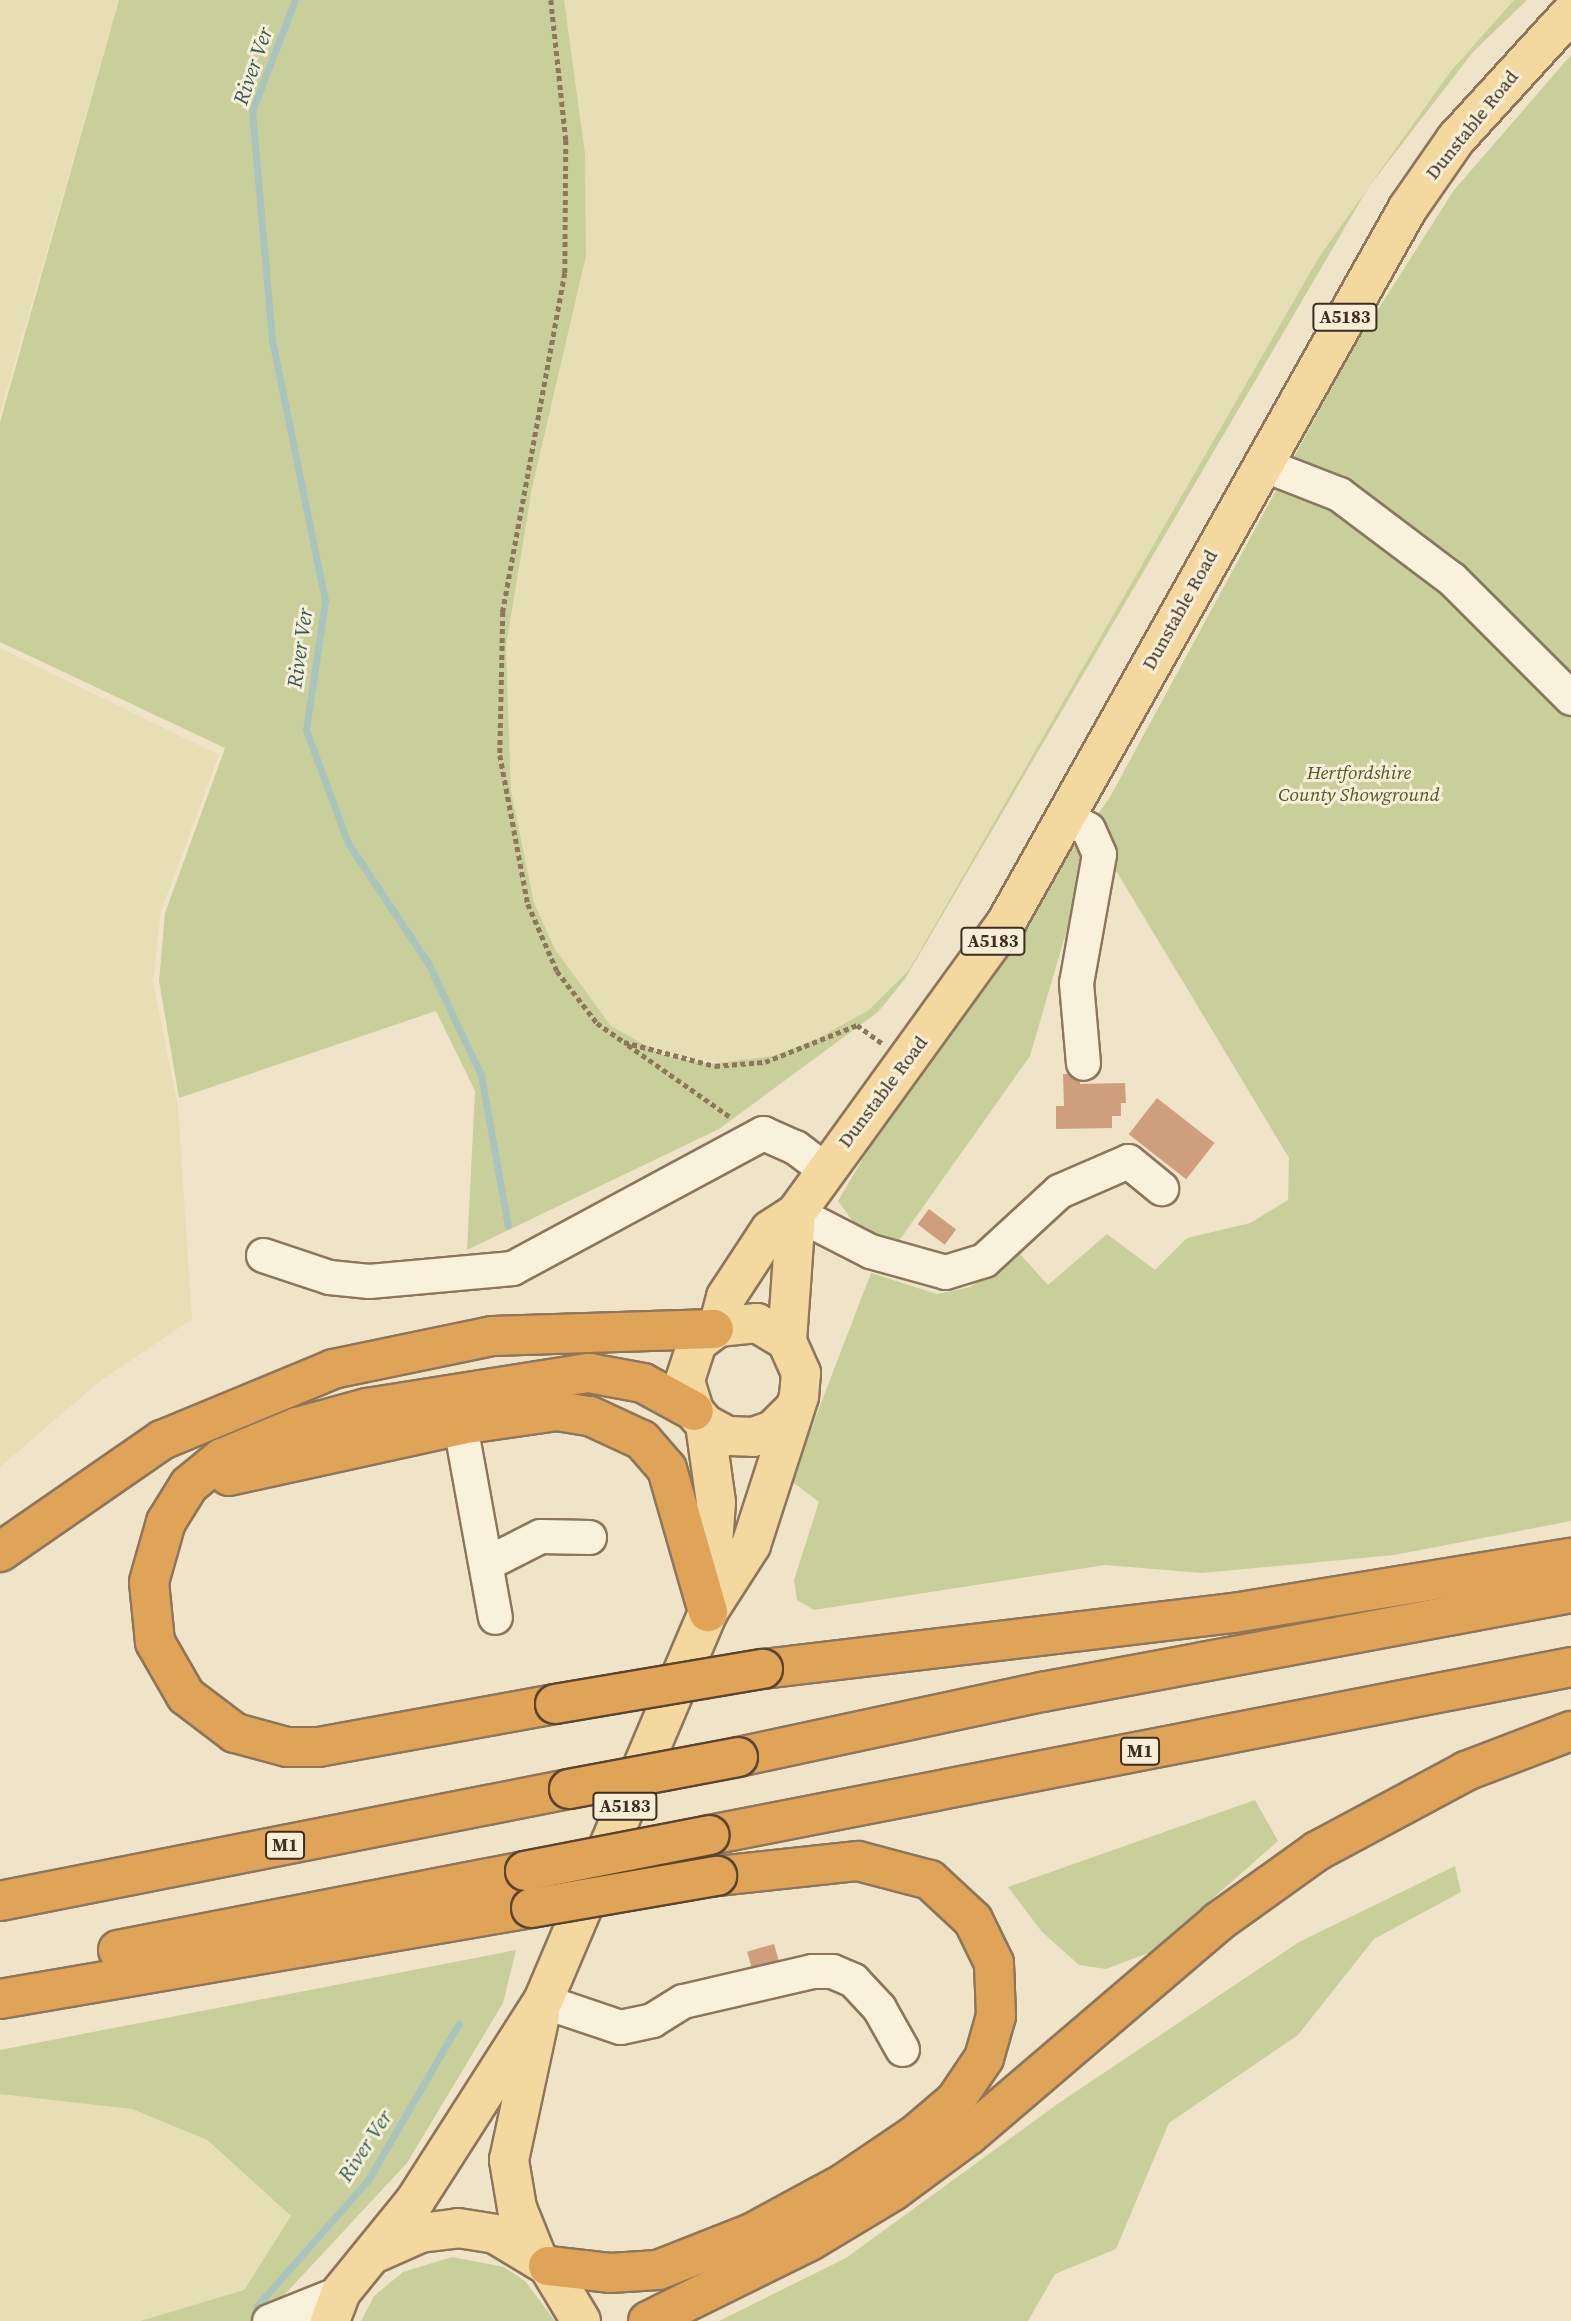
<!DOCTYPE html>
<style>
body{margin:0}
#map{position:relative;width:1571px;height:2321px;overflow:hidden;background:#f0e4c8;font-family:"Source Serif 4",serif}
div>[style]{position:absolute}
.farmland>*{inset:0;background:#e6deb5}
.green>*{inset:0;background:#c9cf9b}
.stream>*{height:7px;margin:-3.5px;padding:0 3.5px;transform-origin:3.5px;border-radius:3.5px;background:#a9c4bc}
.building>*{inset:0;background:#cf9f7d;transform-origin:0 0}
.path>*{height:4.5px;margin-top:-2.25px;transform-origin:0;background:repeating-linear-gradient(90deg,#8d765c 0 5px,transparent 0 8.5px)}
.roads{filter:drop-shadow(2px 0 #8d765c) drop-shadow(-2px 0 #8d765c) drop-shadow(0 2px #8d765c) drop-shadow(0 -2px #8d765c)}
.minor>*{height:33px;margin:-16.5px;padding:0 16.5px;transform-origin:16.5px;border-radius:16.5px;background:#faf1dc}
.major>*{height:38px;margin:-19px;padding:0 19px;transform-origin:19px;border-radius:19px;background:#f3d9a0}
.highway>*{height:38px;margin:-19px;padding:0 19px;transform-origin:19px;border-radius:19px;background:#e0a458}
.bridges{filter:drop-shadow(2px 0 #5b4430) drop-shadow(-2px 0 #5b4430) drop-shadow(0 2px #5b4430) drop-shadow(0 -2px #5b4430)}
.highway-bridge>*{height:38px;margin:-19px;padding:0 19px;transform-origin:19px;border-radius:19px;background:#e0a458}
span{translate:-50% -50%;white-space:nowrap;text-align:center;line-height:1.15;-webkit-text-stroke:6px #f7eed8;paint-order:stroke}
.shield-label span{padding:2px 5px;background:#f7eed8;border:2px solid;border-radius:5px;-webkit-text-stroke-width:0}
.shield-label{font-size:18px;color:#3d2e20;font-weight:700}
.street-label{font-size:19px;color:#3d2e20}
.park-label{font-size:19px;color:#4d5a26;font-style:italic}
.water-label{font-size:21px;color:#2f5d5a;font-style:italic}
</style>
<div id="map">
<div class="farmland">
<div style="clip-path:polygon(0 0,119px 0,0 414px)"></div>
<div style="clip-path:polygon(564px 0,1514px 0,1450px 72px,1319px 257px,909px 970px,870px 1010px,817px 1039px,773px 1056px,731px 1064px,663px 1055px,611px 1026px,555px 949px,534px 903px,511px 791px,506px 647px,532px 488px,586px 256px)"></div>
<div style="clip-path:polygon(0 648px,219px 755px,161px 911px,153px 983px,178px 1106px,192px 1319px,99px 1382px,0 1467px)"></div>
<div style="clip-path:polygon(21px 2092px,132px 2109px,206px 2140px,291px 2216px,244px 2290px,140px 2321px,0 2321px,0 2094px)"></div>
</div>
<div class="green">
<div style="clip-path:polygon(119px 0,564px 0,585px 154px,586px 256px,532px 488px,506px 647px,511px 791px,534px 903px,555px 949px,611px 1026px,663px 1055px,709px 1064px,773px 1056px,817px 1039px,869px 1010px,909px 970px,1319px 257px,1450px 72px,1514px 0,1527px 0,1473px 52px,1368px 188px,905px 979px,878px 1012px,719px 1129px,467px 1250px,475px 1091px,436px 1011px,179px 1098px,159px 981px,165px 913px,225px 748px,0 642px,0 422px)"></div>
<div style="clip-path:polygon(1571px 55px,1571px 1521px,1394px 1555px,1202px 1573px,1105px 1565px,814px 1610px,797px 1600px,794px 1580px,819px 1502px,791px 1481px,871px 1273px,937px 1294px,970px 1287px,1019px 1253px,1048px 1285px,1107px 1234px,1155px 1270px,1187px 1238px,1250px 1223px,1288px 1200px,1289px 1158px,1109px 859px,1067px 929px,1030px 1056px,896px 1245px,860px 1231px,838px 1201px,912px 1075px,1110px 797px,1351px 352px,1454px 190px)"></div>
<div style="clip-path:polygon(1255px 1800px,1278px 1841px,1153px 1951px,1106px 1969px,1079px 1965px,1042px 1932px,1008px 1887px)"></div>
<div style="clip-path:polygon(1455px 1866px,1461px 1892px,1374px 1939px,1298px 2035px,1169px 2123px,1116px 2249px,1055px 2274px,1028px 2321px,719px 2321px,846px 2258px,1056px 2105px,1299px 1942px)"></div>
<div style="clip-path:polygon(516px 1950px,503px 2003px,407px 2163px,260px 2321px,140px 2321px,244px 2290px,291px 2216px,207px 2140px,132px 2109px,0 2094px,0 2050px)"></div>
<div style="clip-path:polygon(452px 2257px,504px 2267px,525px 2281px,555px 2321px,361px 2321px,374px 2296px,403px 2272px)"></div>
</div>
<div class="stream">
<div style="left:295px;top:0;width:119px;rotate:111.2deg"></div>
<div style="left:252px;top:111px;width:230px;rotate:85deg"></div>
<div style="left:272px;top:340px;width:266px;rotate:78.5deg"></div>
<div style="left:325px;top:601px;width:130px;rotate:98.4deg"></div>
<div style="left:306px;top:730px;width:121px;rotate:69.6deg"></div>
<div style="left:348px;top:843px;width:144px;rotate:56.3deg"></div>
<div style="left:428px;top:963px;width:124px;rotate:64.7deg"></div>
<div style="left:481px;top:1075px;width:153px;rotate:79.9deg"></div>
<div style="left:256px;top:2307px;width:169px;rotate:-48.6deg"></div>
<div style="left:368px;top:2180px;width:181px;rotate:-59.9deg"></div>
</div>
<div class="building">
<div style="clip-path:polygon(1063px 1074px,1080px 1074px,1080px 1084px,1125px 1083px,1126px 1103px,1121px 1103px,1121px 1116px,1112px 1116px,1112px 1128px,1056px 1129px,1056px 1106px,1064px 1106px)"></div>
<div style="left:1157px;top:1098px;width:73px;height:46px;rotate:38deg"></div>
<div style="left:929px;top:1209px;width:34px;height:19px;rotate:37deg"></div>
<div style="left:774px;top:1944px;width:22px;height:28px;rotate:74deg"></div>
</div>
<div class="path">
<div style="left:551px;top:0;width:141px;rotate:83.9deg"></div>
<div style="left:566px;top:140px;width:133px;rotate:90.4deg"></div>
<div style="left:565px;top:273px;width:345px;rotate:100.4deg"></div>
<div style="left:503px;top:612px;width:143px;rotate:91.2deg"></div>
<div style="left:500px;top:755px;width:152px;rotate:79.4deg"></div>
<div style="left:528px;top:904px;width:73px;rotate:66.6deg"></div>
<div style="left:557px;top:971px;width:66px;rotate:52.4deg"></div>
<div style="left:597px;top:1023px;width:33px;rotate:35deg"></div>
<div style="left:624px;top:1042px;width:94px;rotate:14.8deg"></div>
<div style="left:715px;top:1066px;width:50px;rotate:-4.6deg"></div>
<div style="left:765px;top:1062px;width:99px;rotate:-21.9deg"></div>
<div style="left:857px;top:1025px;width:32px;rotate:36deg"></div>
<div style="left:628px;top:1045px;width:127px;rotate:35.1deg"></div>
</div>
<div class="roads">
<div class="minor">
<div style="left:1262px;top:464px;width:83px;rotate:21.3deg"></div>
<div style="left:1339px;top:494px;width:141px;rotate:37deg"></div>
<div style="left:1452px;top:579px;width:168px;rotate:45deg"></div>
<div style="left:1067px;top:817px;width:24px;rotate:30deg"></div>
<div style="left:1088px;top:829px;width:27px;rotate:66deg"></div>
<div style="left:1099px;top:854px;width:131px;rotate:100.1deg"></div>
<div style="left:1076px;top:983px;width:80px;rotate:85deg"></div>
<div style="left:796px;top:1213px;width:83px;rotate:27.2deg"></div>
<div style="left:870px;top:1251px;width:78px;rotate:15.6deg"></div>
<div style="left:945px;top:1272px;width:41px;rotate:-17.1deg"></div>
<div style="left:984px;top:1260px;width:102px;rotate:-42.6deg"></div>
<div style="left:1059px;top:1191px;width:75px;rotate:-23.5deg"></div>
<div style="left:1128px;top:1161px;width:43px;rotate:39.3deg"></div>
<div style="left:263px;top:1255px;width:70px;rotate:18.4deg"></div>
<div style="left:329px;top:1277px;width:40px;rotate:5.7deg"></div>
<div style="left:369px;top:1281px;width:144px;rotate:-5.2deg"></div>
<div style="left:512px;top:1268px;width:285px;rotate:-28.3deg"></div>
<div style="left:763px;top:1133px;width:35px;rotate:24deg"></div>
<div style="left:795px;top:1147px;width:38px;rotate:37deg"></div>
<div style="left:460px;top:1425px;width:195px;rotate:79.7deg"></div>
<div style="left:487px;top:1563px;width:59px;rotate:-27deg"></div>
<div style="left:540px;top:1536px;width:49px;rotate:1.2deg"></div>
<div style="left:543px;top:2001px;width:81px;rotate:18.7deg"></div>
<div style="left:620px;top:2027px;width:33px;rotate:-12deg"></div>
<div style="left:652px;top:2020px;width:36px;rotate:-32deg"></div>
<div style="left:683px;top:2001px;width:132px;rotate:-13.1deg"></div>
<div style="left:812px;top:1971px;width:20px"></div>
<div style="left:832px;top:1971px;width:23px;rotate:23deg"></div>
<div style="left:853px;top:1980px;width:38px;rotate:47deg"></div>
<div style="left:879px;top:2008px;width:47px;rotate:60.7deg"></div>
<div style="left:269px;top:2321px;width:78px;rotate:-21.9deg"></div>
</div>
<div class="major">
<div style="left:718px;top:1327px;width:31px;rotate:-75deg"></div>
<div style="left:726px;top:1297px;width:80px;rotate:-56.7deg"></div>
<div style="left:770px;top:1230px;width:31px;rotate:-33deg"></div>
<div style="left:796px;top:1213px;width:360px;rotate:-54.1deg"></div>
<div style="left:1007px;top:921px;width:818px;rotate:-60.65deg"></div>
<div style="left:1408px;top:208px;width:84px;rotate:-55.2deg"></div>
<div style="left:1456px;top:139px;width:171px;rotate:-47.6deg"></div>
<div style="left:787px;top:1341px;width:128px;rotate:-86deg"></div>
<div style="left:705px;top:1424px;width:79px;rotate:82deg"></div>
<div style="left:716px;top:1502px;width:101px;rotate:94deg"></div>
<div style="left:378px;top:2252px;width:46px;rotate:-24.3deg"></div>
<div style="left:420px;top:2233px;width:38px;rotate:-7deg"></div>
<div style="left:458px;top:2228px;width:37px;rotate:9deg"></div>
<div style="left:495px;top:2234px;width:62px;rotate:31.1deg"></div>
<div style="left:548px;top:2266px;width:64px;rotate:59deg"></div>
<div style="left:536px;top:2255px;width:51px;rotate:-112deg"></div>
<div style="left:517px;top:2208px;width:49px;rotate:-99.5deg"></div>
<div style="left:509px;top:2160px;width:147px;rotate:-77.9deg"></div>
<div style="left:330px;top:2321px;width:31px;rotate:-69deg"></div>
<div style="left:341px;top:2292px;width:117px;rotate:-50.9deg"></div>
<div style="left:415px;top:2201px;width:237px;rotate:-57.4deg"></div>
<div style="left:543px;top:2001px;width:423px;rotate:-67deg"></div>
<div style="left:708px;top:1612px;width:80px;rotate:-57.3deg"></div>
<div style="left:751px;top:1545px;width:157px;rotate:-72.1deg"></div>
<div style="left:799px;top:1396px;width:23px;rotate:-85deg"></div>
<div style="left:801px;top:1373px;width:35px;rotate:-114deg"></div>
<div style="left:787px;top:1341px;width:35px;rotate:-149deg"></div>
<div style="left:757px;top:1323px;width:39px;rotate:174deg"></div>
<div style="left:718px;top:1327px;width:26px;rotate:143deg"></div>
<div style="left:697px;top:1343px;width:40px;rotate:108deg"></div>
<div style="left:685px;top:1381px;width:31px;rotate:73deg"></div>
<div style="left:694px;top:1411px;width:17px;rotate:50deg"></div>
<div style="left:705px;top:1424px;width:26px;rotate:28deg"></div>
<div style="left:728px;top:1436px;width:25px;rotate:2deg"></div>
<div style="left:753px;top:1437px;width:21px;rotate:-19deg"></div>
<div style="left:773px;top:1430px;width:27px;rotate:-45deg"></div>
</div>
<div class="highway">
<div style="left:229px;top:1476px;width:237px;rotate:-12.4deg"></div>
<div style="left:460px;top:1425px;width:98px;rotate:-8.2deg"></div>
<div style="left:557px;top:1411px;width:33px;rotate:9deg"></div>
<div style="left:590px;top:1416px;width:57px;rotate:24.8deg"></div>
<div style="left:642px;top:1440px;width:38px;rotate:49deg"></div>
<div style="left:667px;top:1469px;width:149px;rotate:74deg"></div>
<div style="left:0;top:1552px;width:197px;rotate:-34.7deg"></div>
<div style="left:162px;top:1440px;width:185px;rotate:-22.5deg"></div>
<div style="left:333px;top:1369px;width:162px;rotate:-11.7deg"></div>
<div style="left:492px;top:1336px;width:222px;rotate:-1.8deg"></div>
<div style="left:763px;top:1669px;width:474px;rotate:-6.8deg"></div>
<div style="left:1234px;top:1613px;width:341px;rotate:-9.3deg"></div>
<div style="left:555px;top:1704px;width:241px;rotate:169.7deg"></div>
<div style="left:318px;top:1747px;width:31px;rotate:180deg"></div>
<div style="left:287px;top:1747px;width:54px;rotate:-164.9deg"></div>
<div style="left:235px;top:1733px;width:61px;rotate:-142.9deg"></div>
<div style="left:186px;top:1696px;width:62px;rotate:-119.9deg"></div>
<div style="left:155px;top:1642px;width:60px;rotate:-95.7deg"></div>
<div style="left:149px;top:1582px;width:62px;rotate:-74.2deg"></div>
<div style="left:166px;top:1522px;width:44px;rotate:-58.1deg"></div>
<div style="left:189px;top:1485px;width:43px;rotate:-39.3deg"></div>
<div style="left:222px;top:1458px;width:81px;rotate:-22.5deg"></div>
<div style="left:297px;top:1427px;width:73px;rotate:-15.2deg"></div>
<div style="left:367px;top:1408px;width:225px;rotate:-9deg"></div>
<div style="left:589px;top:1373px;width:55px;rotate:10.5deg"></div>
<div style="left:643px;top:1383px;width:58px;rotate:28.8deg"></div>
<div style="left:738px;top:1757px;width:311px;rotate:-12.1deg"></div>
<div style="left:1042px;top:1692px;width:538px;rotate:-10.6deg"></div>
<div style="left:710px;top:1835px;width:877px;rotate:-11.04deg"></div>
<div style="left:0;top:1901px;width:580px;rotate:-11.14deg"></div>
<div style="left:118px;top:1950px;width:415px;rotate:-11deg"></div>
<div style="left:0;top:1999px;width:539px;rotate:-9.72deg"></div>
<div style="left:548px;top:2266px;width:62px;rotate:6.4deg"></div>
<div style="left:610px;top:2273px;width:48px;rotate:-3.6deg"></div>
<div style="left:658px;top:2270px;width:101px;rotate:-21.5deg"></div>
<div style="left:752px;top:2233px;width:105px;rotate:-28.5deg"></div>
<div style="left:844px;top:2183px;width:86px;rotate:-34.1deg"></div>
<div style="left:915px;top:2135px;width:52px;rotate:-40.4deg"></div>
<div style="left:955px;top:2101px;width:52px;rotate:-56deg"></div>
<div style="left:984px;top:2058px;width:44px;rotate:-74.1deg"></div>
<div style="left:996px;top:2016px;width:53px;rotate:-92.2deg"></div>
<div style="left:994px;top:1963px;width:48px;rotate:-116deg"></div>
<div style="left:973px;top:1920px;width:59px;rotate:-137.1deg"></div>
<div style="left:930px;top:1880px;width:74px;rotate:-165.2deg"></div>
<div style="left:858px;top:1861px;width:142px;rotate:173.9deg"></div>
<div style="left:648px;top:2321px;width:181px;rotate:-26.3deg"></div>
<div style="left:810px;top:2241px;width:97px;rotate:-31.1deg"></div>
<div style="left:893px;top:2191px;width:94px;rotate:-36.4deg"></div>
<div style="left:969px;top:2135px;width:328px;rotate:-40.5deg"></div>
<div style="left:1218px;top:1922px;width:122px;rotate:-35.6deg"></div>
<div style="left:1317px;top:1851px;width:169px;rotate:-28.2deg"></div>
<div style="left:1466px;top:1771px;width:112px;rotate:-20.9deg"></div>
</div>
</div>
<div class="bridges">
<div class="highway-bridge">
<div style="left:555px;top:1704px;width:211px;rotate:-9.6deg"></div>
<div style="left:569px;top:1789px;width:172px;rotate:-10.7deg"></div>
<div style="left:525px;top:1871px;width:188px;rotate:-11deg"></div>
<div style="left:531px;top:1908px;width:189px;rotate:-9.8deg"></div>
</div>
</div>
<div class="shield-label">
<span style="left:1345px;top:317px">A5183</span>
<span style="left:993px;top:941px">A5183</span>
<span style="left:1140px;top:1751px">M1</span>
<span style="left:625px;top:1806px">A5183</span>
<span style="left:285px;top:1845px">M1</span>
</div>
<div class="street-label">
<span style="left:1472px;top:125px;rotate:-51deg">Dunstable Road</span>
<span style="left:1180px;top:610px;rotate:-61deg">Dunstable Road</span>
<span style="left:883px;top:1092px;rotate:-53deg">Dunstable Road</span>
</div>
<div class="park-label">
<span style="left:1359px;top:784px">Hertfordshire<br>County Showground</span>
</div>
<div class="water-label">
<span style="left:253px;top:66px;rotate:-71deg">River Ver</span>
<span style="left:300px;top:648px;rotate:-82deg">River Ver</span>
<span style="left:365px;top:2146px;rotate:-57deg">River Ver</span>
</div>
</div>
